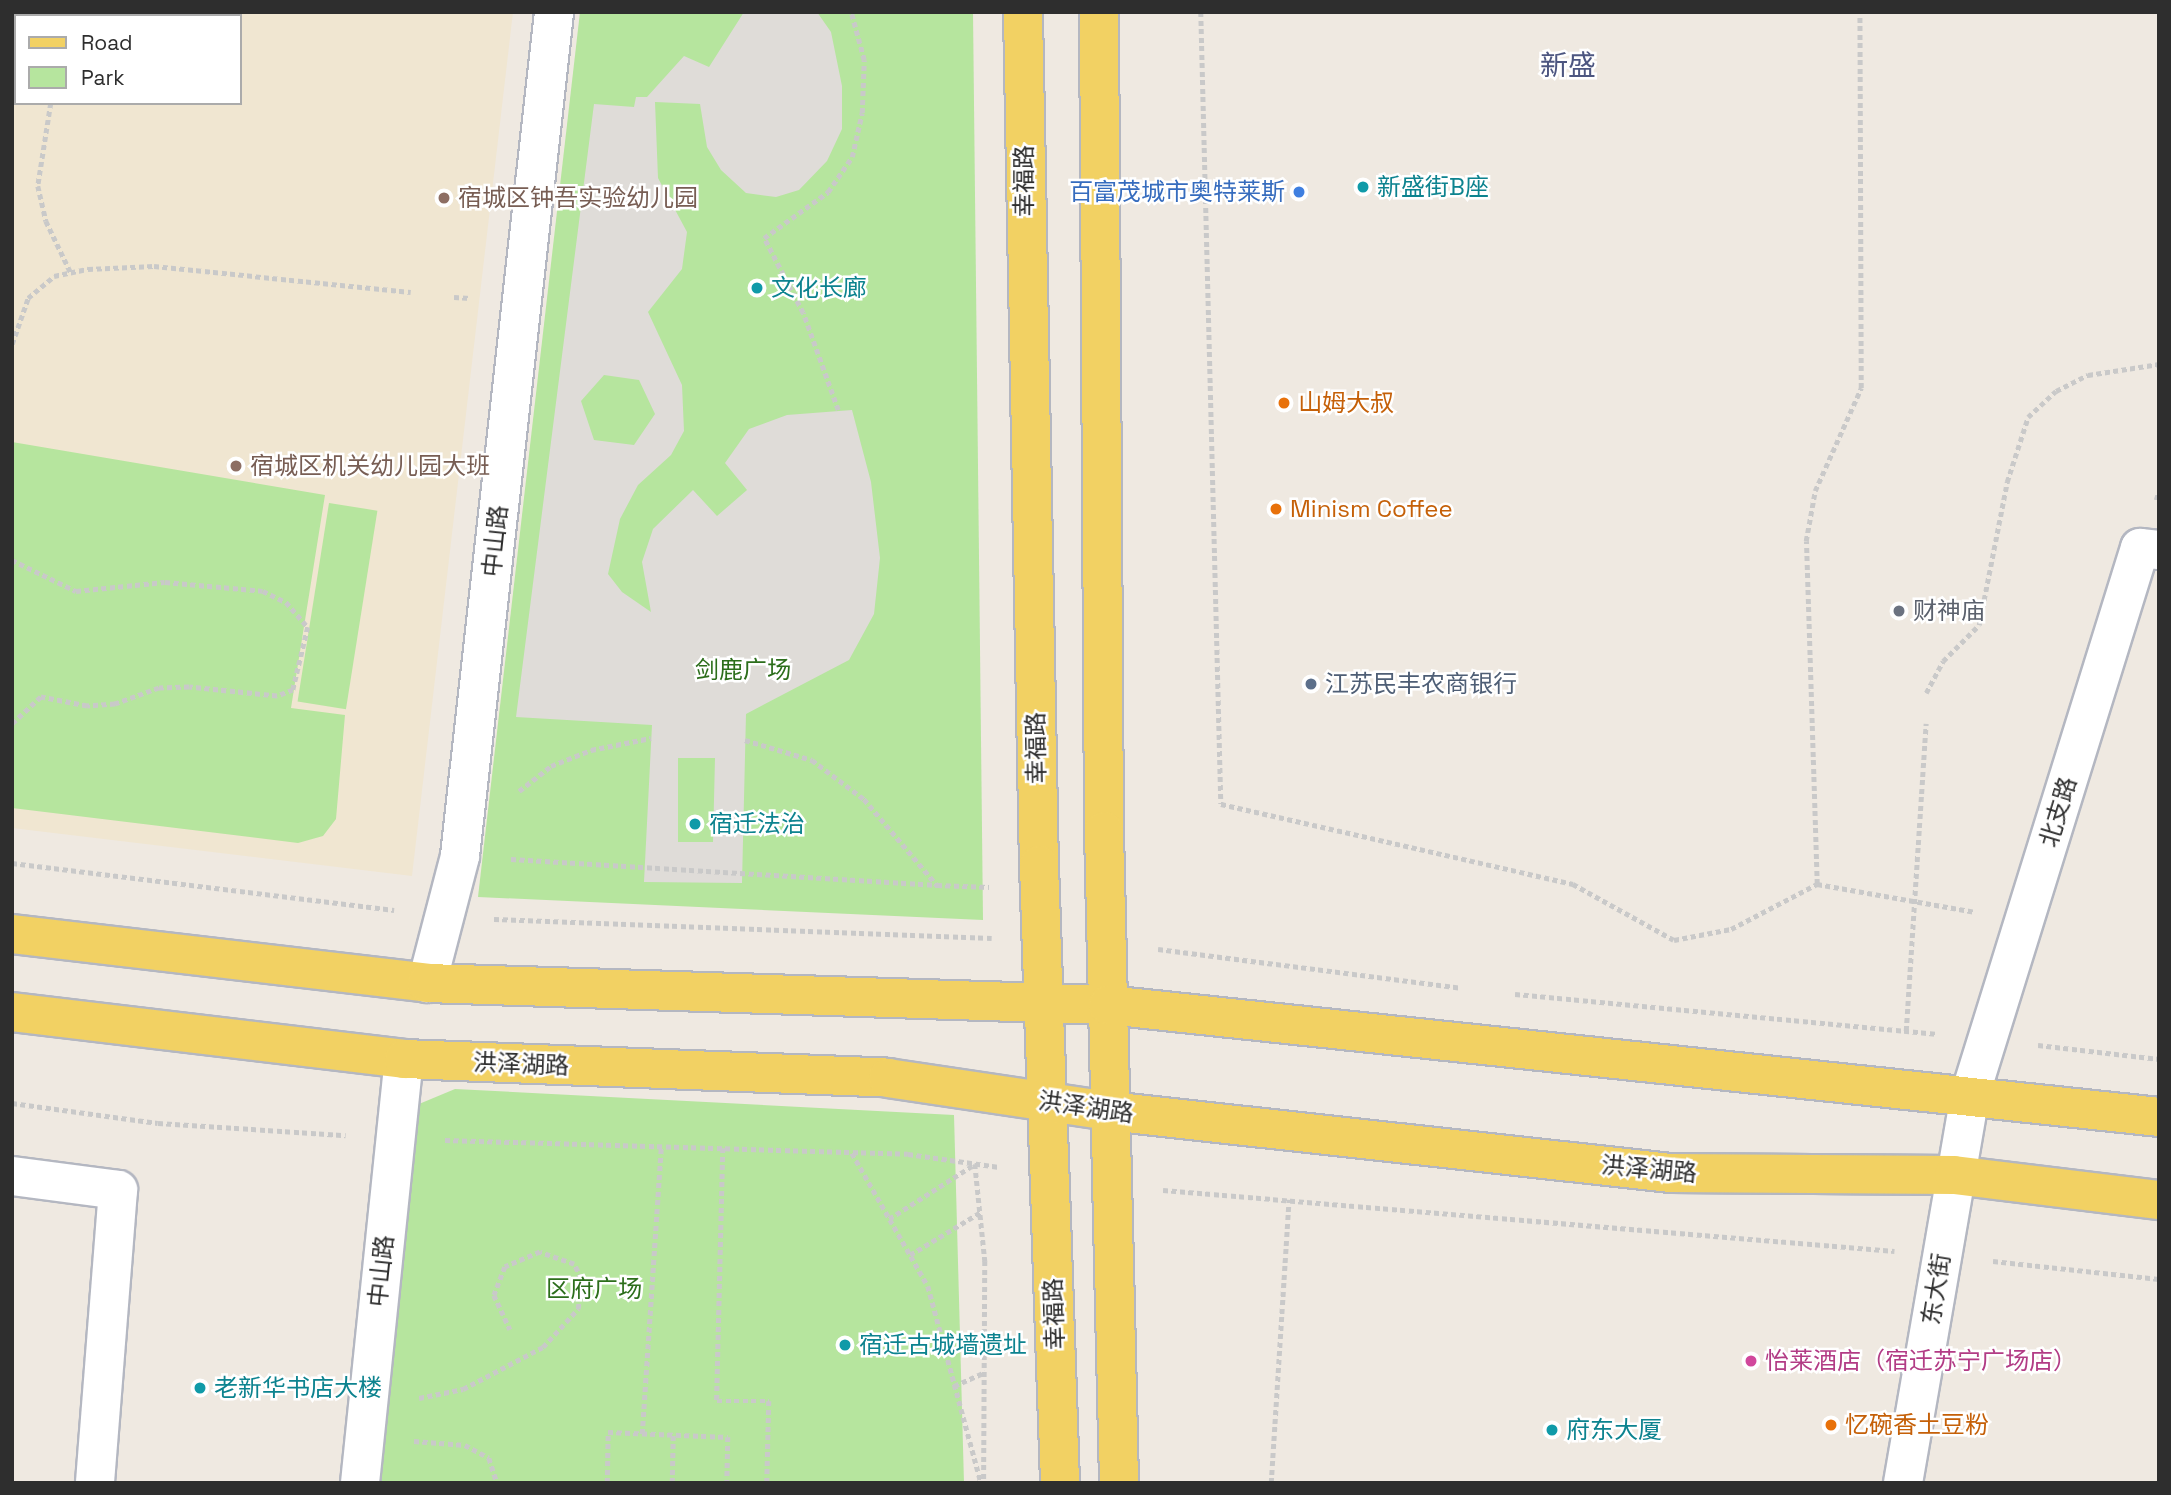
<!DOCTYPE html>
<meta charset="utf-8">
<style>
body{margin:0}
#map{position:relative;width:2171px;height:1495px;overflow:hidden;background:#efe9e1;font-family:"Space Grotesk","Noto Sans SC",sans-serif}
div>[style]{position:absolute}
.education>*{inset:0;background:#f0e6d1}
.green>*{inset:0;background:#b6e59e;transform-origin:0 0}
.plaza>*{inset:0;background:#dfdcd8}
.path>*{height:4.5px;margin-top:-2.25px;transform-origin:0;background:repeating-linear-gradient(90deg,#c9c9c9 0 5px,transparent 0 8.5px)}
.roads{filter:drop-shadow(2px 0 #b4b7c1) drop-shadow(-2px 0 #b4b7c1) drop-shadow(0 2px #b4b7c1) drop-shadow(0 -2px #b4b7c1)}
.minor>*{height:38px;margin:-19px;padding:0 19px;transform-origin:19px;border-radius:19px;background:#fff}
.major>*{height:38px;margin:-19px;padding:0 19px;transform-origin:19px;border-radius:19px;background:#f2d163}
.dots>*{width:19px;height:19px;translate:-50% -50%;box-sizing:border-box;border:4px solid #fff;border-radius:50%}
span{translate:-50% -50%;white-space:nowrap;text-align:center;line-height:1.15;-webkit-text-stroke:5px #fff;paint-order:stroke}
.street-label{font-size:24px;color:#2e2e2e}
.culture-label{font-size:24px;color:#0d838f}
.left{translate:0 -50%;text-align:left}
.shop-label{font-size:24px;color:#366cbe}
.right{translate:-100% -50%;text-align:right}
.education-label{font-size:24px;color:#785e54}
.food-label{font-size:24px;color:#c56008}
.worship-label{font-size:24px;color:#5b616d}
.park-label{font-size:24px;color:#2c6e1b}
.service-label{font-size:24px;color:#4e5e75}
.hotel-label{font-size:24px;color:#b23c85}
.quarter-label{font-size:28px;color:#4d5680}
.frame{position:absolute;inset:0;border:14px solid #2e2e2e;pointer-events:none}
.legend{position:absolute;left:14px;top:14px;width:228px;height:91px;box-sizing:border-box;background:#fff;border:2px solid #ababab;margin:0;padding:9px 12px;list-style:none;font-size:21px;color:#2e2e2e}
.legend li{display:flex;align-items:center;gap:14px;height:35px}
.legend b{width:35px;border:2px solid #ababab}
</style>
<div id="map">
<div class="education">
<div style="clip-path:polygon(evenodd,12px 12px,513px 12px,412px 876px,12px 828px,12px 12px,16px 16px,240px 16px,240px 103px,16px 103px,16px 16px)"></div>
</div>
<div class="green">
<div style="clip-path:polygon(580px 12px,973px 12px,983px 920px,478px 897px)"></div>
<div style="clip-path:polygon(12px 442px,325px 495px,291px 708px,345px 715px,336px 819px,323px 836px,298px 843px,12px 808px)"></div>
<div style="left:329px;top:503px;width:49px;height:201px;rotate:9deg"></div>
<div style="clip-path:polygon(455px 1089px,954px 1115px,964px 1483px,381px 1483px,414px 1123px,419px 1104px)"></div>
</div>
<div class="plaza">
<div style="clip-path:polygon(evenodd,744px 12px,817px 12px,831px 32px,842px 86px,842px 129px,827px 161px,799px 190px,776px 197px,746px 193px,721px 170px,707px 147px,700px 104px,655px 102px,658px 178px,687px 232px,682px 269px,648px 312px,682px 385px,684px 431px,671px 455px,638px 485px,620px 519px,608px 574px,622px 592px,651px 612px,642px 562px,653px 529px,693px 490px,717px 516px,747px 490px,725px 463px,749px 429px,787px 415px,852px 410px,871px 482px,880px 558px,874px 614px,849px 660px,746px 714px,742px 883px,644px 882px,652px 725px,516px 717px,594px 104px,634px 107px,636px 97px,647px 97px,684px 56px,709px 67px,744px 12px,604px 375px,639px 380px,655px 414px,634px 445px,594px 440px,581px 401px,604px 375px,744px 12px,678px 758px,715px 758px,713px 842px,678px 842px,678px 758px)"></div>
</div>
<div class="path">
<div style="left:1201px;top:12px;width:792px;rotate:88.55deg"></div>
<div style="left:1221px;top:804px;width:361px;rotate:12.8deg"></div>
<div style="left:1573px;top:884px;width:115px;rotate:29deg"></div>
<div style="left:1674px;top:940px;width:58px;rotate:-10.9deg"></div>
<div style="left:1731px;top:929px;width:97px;rotate:-27.6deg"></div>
<div style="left:1817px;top:884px;width:161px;rotate:10deg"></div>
<div style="left:96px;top:16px;width:6px;rotate:-45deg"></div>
<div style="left:51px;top:103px;width:84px;rotate:98.9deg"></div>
<div style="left:38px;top:186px;width:36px;rotate:77deg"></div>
<div style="left:46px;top:221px;width:58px;rotate:64.3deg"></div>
<div style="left:454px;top:297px;width:16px;rotate:4deg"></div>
<div style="left:12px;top:344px;width:49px;rotate:-70.8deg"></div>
<div style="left:28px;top:298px;width:34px;rotate:-40deg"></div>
<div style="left:54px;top:276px;width:35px;rotate:-12deg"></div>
<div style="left:88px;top:269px;width:66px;rotate:-2.6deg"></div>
<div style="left:154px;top:266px;width:258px;rotate:5.8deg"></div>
<div style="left:838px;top:410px;width:103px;rotate:-109.8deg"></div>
<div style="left:803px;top:313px;width:85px;rotate:-117.5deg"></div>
<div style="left:764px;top:238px;width:79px;rotate:-35.7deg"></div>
<div style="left:828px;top:192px;width:42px;rotate:-55.6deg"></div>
<div style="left:852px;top:157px;width:45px;rotate:-77.2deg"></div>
<div style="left:862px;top:113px;width:53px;rotate:-87.8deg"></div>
<div style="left:864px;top:60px;width:50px;rotate:-105.2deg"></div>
<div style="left:2156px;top:500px;width:9px;rotate:-72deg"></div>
<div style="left:12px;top:560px;width:71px;rotate:25.8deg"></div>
<div style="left:76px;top:591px;width:89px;rotate:-5.8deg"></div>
<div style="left:165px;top:582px;width:98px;rotate:5.2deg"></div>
<div style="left:263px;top:591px;width:25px;rotate:26deg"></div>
<div style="left:286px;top:602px;width:33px;rotate:49deg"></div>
<div style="left:308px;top:627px;width:65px;rotate:103.4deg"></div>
<div style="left:293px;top:690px;width:17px;rotate:159deg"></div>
<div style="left:277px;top:696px;width:88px;rotate:-174.2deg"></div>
<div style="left:189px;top:687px;width:30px;rotate:178deg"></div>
<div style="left:159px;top:688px;width:47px;rotate:160deg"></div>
<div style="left:115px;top:704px;width:28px;rotate:176deg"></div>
<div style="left:87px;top:706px;width:47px;rotate:-168.9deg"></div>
<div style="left:41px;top:697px;width:40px;rotate:137deg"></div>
<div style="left:1926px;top:693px;width:36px;rotate:-62deg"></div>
<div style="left:1943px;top:661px;width:51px;rotate:-45deg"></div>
<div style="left:1979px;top:625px;width:146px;rotate:-78.9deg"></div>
<div style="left:2007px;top:482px;width:68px;rotate:-72.1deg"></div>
<div style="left:2028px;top:417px;width:38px;rotate:-43deg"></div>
<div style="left:2056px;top:391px;width:36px;rotate:-27deg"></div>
<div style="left:2088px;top:375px;width:72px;rotate:-8.8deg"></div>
<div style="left:745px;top:740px;width:70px;rotate:16.6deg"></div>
<div style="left:812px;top:760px;width:65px;rotate:36.9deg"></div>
<div style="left:864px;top:799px;width:113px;rotate:49.7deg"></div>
<div style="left:937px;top:885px;width:52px;rotate:2.2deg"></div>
<div style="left:519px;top:791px;width:41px;rotate:-38deg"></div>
<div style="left:551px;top:766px;width:43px;rotate:-21.8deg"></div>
<div style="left:591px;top:750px;width:61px;rotate:-11.3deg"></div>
<div style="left:511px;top:859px;width:427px;rotate:3.5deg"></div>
<div style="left:12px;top:863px;width:385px;rotate:7deg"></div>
<div style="left:1817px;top:884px;width:343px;rotate:-91.8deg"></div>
<div style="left:1806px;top:541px;width:51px;rotate:-79.8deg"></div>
<div style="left:1815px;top:491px;width:113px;rotate:-65.9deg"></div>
<div style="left:1861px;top:388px;width:376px;rotate:-90.2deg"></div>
<div style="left:494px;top:919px;width:498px;rotate:2.2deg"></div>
<div style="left:1158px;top:949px;width:305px;rotate:7.3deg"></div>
<div style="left:1515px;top:994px;width:422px;rotate:5.4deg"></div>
<div style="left:1906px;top:1031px;width:308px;rotate:-86.3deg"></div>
<div style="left:2038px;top:1045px;width:122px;rotate:6.6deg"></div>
<div style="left:12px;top:1103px;width:147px;rotate:7.8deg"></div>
<div style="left:158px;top:1123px;width:188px;rotate:3.7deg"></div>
<div style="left:445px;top:1140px;width:463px;rotate:1.7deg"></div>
<div style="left:908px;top:1154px;width:92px;rotate:8.1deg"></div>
<div style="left:723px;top:1148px;width:253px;rotate:91.4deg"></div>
<div style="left:717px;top:1401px;width:52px"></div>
<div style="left:769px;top:1401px;width:82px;rotate:91.4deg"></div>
<div style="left:852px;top:1153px;width:153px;rotate:60.3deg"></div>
<div style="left:928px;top:1286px;width:204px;rotate:74.9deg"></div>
<div style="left:1163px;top:1190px;width:734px;rotate:4.77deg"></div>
<div style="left:889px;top:1219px;width:102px;rotate:-32.6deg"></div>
<div style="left:975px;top:1164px;width:98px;rotate:84.1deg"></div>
<div style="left:985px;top:1261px;width:222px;rotate:90.3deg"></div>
<div style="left:910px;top:1255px;width:83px;rotate:-31.2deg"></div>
<div style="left:1993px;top:1261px;width:167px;rotate:6.2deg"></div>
<div style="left:954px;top:1386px;width:34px;rotate:-24deg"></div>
<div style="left:419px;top:1398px;width:45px;rotate:-11.6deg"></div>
<div style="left:463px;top:1389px;width:90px;rotate:-27.7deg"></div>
<div style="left:543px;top:1347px;width:52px;rotate:-47.4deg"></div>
<div style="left:578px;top:1309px;width:30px;rotate:-84deg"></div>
<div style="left:581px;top:1279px;width:17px;rotate:-115deg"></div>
<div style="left:574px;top:1264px;width:36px;rotate:-161deg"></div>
<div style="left:540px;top:1252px;width:38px;rotate:157deg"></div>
<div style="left:505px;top:1267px;width:30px;rotate:111deg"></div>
<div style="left:494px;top:1295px;width:38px;rotate:65deg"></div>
<div style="left:642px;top:1434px;width:289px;rotate:-86.2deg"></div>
<div style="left:414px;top:1441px;width:51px;rotate:4.5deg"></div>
<div style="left:465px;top:1445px;width:27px;rotate:28deg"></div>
<div style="left:489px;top:1458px;width:26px;rotate:72deg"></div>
<div style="left:607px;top:1483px;width:51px;rotate:-88.9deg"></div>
<div style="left:608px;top:1432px;width:120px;rotate:2.4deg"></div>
<div style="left:728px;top:1437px;width:46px;rotate:91.2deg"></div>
<div style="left:672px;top:1483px;width:48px;rotate:-88.8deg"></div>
<div style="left:1271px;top:1483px;width:284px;rotate:-86.4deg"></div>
</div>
<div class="roads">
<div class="minor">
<div style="left:427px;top:983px;width:131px;rotate:-75.4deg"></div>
<div style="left:460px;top:856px;width:849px;rotate:-83.64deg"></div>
<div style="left:12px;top:1176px;width:107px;rotate:7.5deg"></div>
<div style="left:118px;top:1190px;width:294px;rotate:94.5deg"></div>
<div style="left:360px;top:1483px;width:426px;rotate:-84.1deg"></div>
<div style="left:1903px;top:1483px;width:394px;rotate:-80.2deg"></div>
<div style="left:1970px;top:1095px;width:573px;rotate:-72.74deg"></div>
<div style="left:2140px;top:548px;width:19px;rotate:6deg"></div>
</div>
<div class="major">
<div style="left:1023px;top:12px;width:853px;rotate:88.93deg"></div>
<div style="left:1039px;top:865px;width:618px;rotate:88.05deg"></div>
<div style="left:1099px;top:12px;width:819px;rotate:89.65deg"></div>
<div style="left:1104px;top:831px;width:652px;rotate:88.68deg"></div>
<div style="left:12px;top:934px;width:418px;rotate:6.7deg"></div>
<div style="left:427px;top:983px;width:681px;rotate:1.85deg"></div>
<div style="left:1108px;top:1005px;width:1057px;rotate:6.08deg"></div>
<div style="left:12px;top:1012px;width:395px;rotate:6.8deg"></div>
<div style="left:404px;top:1059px;width:484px;rotate:2.2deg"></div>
<div style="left:888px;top:1078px;width:223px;rotate:8.5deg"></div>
<div style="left:1109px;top:1111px;width:565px;rotate:6.3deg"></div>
<div style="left:1671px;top:1173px;width:283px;rotate:0.4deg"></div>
<div style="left:1954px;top:1175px;width:207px;rotate:7deg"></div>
</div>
</div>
<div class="dots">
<div style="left:1363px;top:187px;background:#0f9aa8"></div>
<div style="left:1299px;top:192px;background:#3f7fe0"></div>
<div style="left:444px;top:198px;background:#8d6e63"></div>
<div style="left:757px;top:288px;background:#0f9aa8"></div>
<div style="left:1284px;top:403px;background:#e8710a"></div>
<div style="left:236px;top:466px;background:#8d6e63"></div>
<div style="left:1276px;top:509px;background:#e8710a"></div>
<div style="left:1899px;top:611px;background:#6b7280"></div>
<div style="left:1311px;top:684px;background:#5c6f8a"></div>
<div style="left:695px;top:824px;background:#0f9aa8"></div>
<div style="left:845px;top:1345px;background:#0f9aa8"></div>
<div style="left:1751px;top:1361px;background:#d1479c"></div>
<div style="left:200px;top:1388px;background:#0f9aa8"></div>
<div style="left:1831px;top:1425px;background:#e8710a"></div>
<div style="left:1552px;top:1430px;background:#0f9aa8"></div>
</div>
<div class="street-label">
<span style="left:1024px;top:181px;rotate:-90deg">幸福路</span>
<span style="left:495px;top:541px;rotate:-84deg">中山路</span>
<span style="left:1036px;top:748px;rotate:-91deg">幸福路</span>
<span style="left:2058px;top:812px;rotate:-73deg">北支路</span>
<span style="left:521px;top:1064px;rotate:2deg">洪泽湖路</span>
<span style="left:1086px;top:1107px;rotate:8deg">洪泽湖路</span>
<span style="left:1649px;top:1169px;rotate:5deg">洪泽湖路</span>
<span style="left:381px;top:1271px;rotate:-84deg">中山路</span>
<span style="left:1936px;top:1289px;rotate:-81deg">东大街</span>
<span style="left:1054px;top:1314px;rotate:-92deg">幸福路</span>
</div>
<div class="culture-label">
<span class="left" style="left:1377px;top:187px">新盛街B座</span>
<span class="left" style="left:771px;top:288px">文化长廊</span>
<span class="left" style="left:709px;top:824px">宿迁法治</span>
<span class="left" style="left:859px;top:1345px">宿迁古城墙遗址</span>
<span class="left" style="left:214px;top:1388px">老新华书店大楼</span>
<span class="left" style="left:1566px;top:1430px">府东大厦</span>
</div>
<div class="shop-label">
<span class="right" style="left:1285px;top:192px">百富茂城市奥特莱斯</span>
</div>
<div class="education-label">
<span class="left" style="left:458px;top:198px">宿城区钟吾实验幼儿园</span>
<span class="left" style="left:250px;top:466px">宿城区机关幼儿园大班</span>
</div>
<div class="food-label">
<span class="left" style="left:1298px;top:403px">山姆大叔</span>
<span class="left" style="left:1290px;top:509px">Minism Coffee</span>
<span class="left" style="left:1845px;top:1425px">忆碗香土豆粉</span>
</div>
<div class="worship-label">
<span class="left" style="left:1913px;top:611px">财神庙</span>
</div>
<div class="park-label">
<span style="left:743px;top:670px">剑鹿广场</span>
<span style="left:594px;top:1289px">区府广场</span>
</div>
<div class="service-label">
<span class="left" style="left:1325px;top:684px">江苏民丰农商银行</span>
</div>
<div class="hotel-label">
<span class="left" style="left:1765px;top:1361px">怡莱酒店（宿迁苏宁广场店）</span>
</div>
<div class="quarter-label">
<span style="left:1568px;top:65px">新盛</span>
</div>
<div class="frame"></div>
<ul class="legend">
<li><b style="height:9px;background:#f2d163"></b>Road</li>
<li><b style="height:19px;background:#b6e59e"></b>Park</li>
</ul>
</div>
